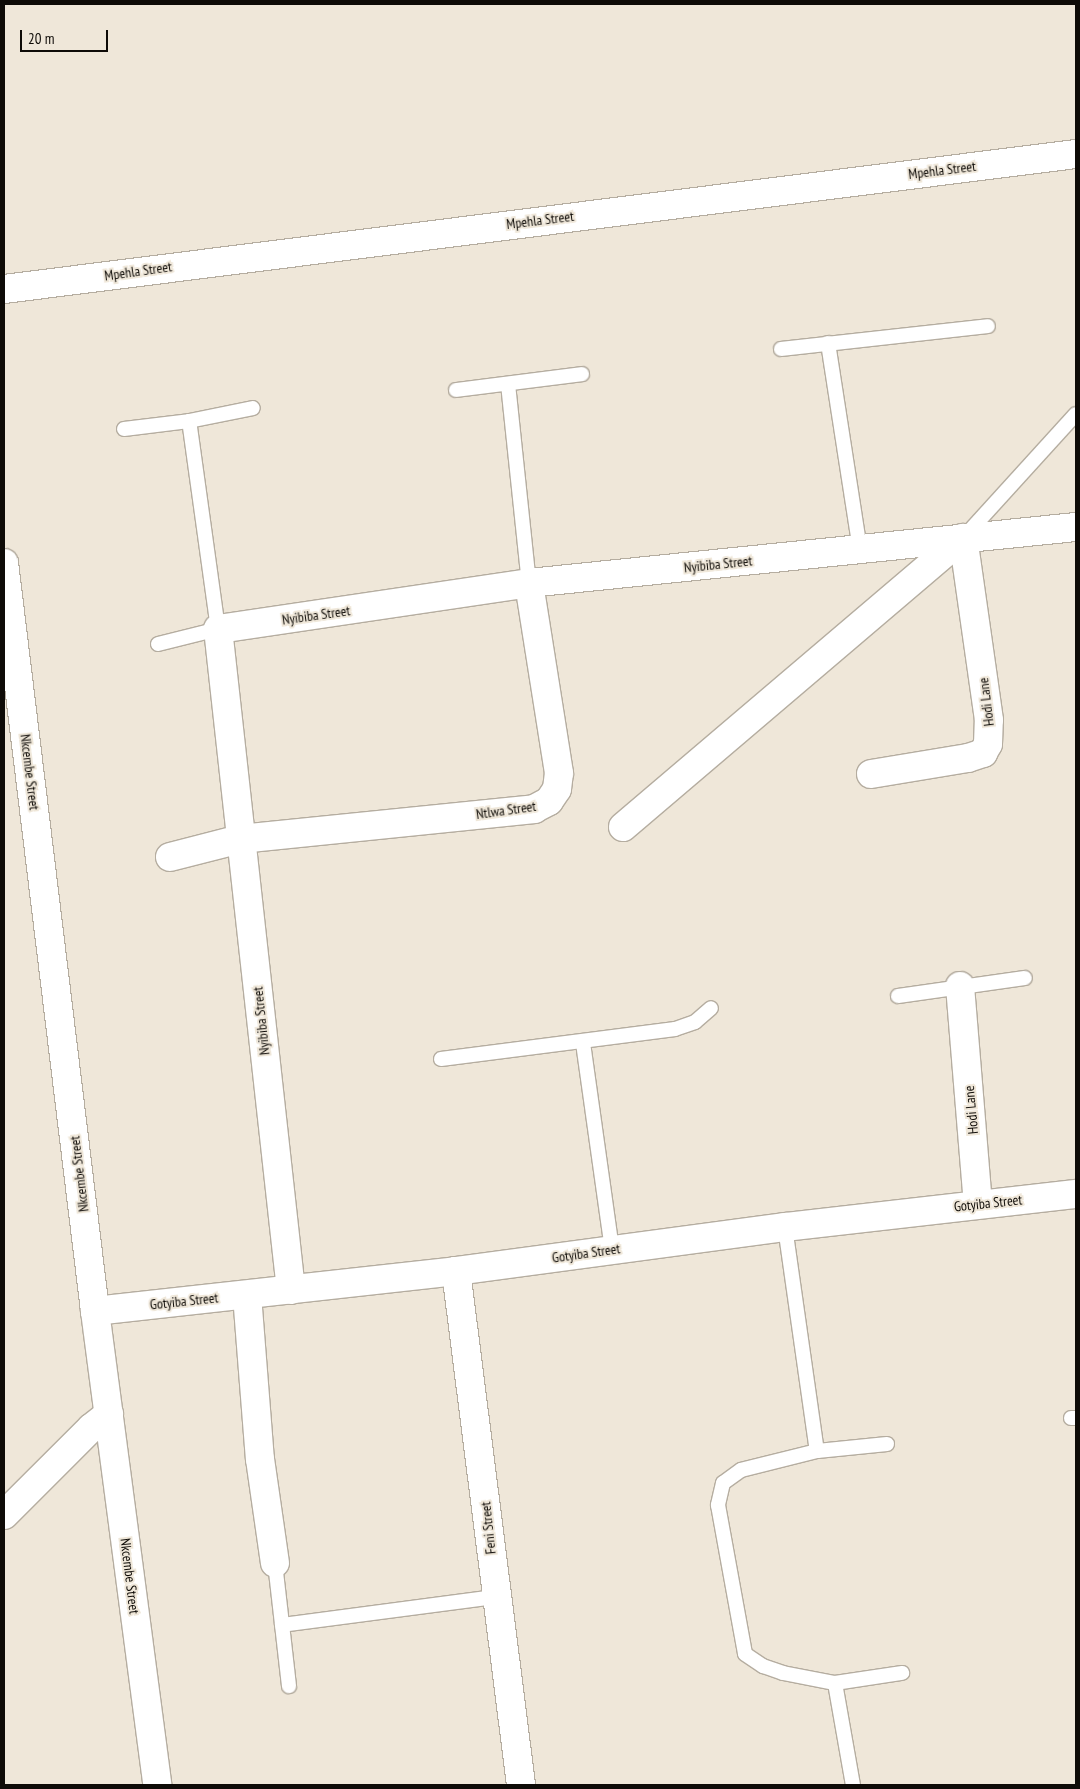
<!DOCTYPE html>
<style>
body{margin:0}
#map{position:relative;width:1080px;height:1789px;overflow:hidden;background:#efe7d9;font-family:"PT Sans Narrow",sans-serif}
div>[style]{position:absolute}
.roads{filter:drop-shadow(1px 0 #b5ada0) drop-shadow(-1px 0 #b5ada0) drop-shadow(0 1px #b5ada0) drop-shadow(0 -1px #b5ada0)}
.service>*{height:14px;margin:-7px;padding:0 7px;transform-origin:7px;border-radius:7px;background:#fff}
.minor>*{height:28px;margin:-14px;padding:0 14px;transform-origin:14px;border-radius:14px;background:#fff}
span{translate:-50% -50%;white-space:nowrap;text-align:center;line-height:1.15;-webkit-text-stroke:4px #efe7d9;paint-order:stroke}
.street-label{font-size:14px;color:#0e0b07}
.frame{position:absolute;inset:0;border:5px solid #0e0b07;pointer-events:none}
.scale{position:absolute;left:20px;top:30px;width:88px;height:22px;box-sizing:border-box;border:2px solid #0e0b07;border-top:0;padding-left:6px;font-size:15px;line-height:18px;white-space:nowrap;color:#0e0b07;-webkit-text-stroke:4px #efe7d9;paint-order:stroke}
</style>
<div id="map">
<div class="roads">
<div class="service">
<div style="left:828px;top:343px;width:209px;rotate:81.2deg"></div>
<div style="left:781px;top:349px;width:208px;rotate:-6.3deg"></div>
<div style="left:508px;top:384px;width:200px;rotate:84deg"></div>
<div style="left:456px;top:390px;width:127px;rotate:-7.2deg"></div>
<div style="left:124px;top:429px;width:65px;rotate:-7deg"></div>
<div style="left:189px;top:421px;width:65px;rotate:-11.5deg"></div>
<div style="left:964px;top:537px;width:166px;rotate:-47.7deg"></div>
<div style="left:158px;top:644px;width:62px;rotate:-14deg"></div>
<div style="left:218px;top:629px;width:210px;rotate:-97.9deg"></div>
<div style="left:898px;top:996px;width:128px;rotate:-8.1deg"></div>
<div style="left:583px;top:1043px;width:208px;rotate:82deg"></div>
<div style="left:441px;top:1059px;width:236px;rotate:-7.3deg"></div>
<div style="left:675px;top:1029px;width:21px;rotate:-19deg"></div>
<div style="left:695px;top:1022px;width:21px;rotate:-41deg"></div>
<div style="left:785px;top:1227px;width:226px;rotate:81.9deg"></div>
<div style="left:1071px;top:1418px;width:5px"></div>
<div style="left:887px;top:1444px;width:70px;rotate:174.3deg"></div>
<div style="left:817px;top:1451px;width:78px;rotate:166deg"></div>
<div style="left:741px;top:1470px;width:22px;rotate:144deg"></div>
<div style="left:723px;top:1483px;width:23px;rotate:103deg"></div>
<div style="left:718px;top:1505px;width:151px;rotate:79.7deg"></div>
<div style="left:745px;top:1654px;width:22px;rotate:34deg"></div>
<div style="left:763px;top:1666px;width:21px;rotate:19deg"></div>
<div style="left:783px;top:1673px;width:53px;rotate:10.9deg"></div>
<div style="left:835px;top:1683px;width:68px;rotate:-8.5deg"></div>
<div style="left:275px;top:1563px;width:124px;rotate:83.5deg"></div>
<div style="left:282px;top:1625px;width:215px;rotate:-7.5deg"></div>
<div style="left:835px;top:1683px;width:104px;rotate:80deg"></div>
</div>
<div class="minor">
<div style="left:4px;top:289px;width:1080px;rotate:-7.18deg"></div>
<div style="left:4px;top:563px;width:754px;rotate:83.06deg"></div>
<div style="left:95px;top:1311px;width:478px;rotate:82.5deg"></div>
<div style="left:871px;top:774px;width:98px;rotate:-9.4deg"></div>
<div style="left:968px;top:758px;width:16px;rotate:-18deg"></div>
<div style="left:983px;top:753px;width:10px;rotate:-61deg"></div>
<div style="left:988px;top:744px;width:24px;rotate:-88deg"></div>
<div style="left:989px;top:720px;width:184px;rotate:-98.1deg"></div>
<div style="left:623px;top:827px;width:446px;rotate:-40.4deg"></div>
<div style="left:170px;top:857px;width:72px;rotate:-14.4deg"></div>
<div style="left:240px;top:839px;width:296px;rotate:-5.8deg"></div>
<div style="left:534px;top:809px;width:17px;rotate:-28deg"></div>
<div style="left:549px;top:801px;width:14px;rotate:-56deg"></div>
<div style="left:557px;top:789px;width:16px;rotate:-83deg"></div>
<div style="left:559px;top:773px;width:192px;rotate:-99deg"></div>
<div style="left:960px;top:986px;width:219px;rotate:85.3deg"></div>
<div style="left:456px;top:1271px;width:518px;rotate:82.79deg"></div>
<div style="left:291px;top:1290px;width:665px;rotate:-96.3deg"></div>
<div style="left:218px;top:629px;width:314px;rotate:-8.4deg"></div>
<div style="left:529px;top:583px;width:550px;rotate:-5.85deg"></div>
<div style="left:247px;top:1295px;width:165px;rotate:85.5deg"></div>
<div style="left:260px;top:1459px;width:105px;rotate:81.8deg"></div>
<div style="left:95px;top:1311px;width:363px;rotate:-6.3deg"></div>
<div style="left:456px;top:1271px;width:332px;rotate:-7.6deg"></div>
<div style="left:785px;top:1227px;width:293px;rotate:-6.5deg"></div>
<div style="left:4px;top:1515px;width:123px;rotate:-45deg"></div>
<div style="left:91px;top:1428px;width:23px;rotate:-38deg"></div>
</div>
</div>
<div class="street-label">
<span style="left:942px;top:170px;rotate:-7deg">Mpehla Street</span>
<span style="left:540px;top:220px;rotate:-7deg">Mpehla Street</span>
<span style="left:138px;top:271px;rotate:-8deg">Mpehla Street</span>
<span style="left:718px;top:564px;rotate:-6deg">Nyibiba Street</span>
<span style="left:316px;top:615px;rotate:-8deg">Nyibiba Street</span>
<span style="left:986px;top:702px;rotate:-97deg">Hodi Lane</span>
<span style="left:30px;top:772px;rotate:83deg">Nkcembe Street</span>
<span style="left:506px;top:810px;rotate:-8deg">Ntlwa Street</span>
<span style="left:261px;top:1021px;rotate:-96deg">Nyibiba Street</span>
<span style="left:971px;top:1110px;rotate:-95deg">Hodi Lane</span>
<span style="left:79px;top:1174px;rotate:-97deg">Nkcembe Street</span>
<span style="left:988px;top:1203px;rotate:-6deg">Gotyiba Street</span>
<span style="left:586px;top:1253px;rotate:-8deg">Gotyiba Street</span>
<span style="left:184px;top:1301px;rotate:-6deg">Gotyiba Street</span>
<span style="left:488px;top:1528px;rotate:-96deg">Feni Street</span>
<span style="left:130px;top:1576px;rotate:83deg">Nkcembe Street</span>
</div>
<div class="frame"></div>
<div class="scale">20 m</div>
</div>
